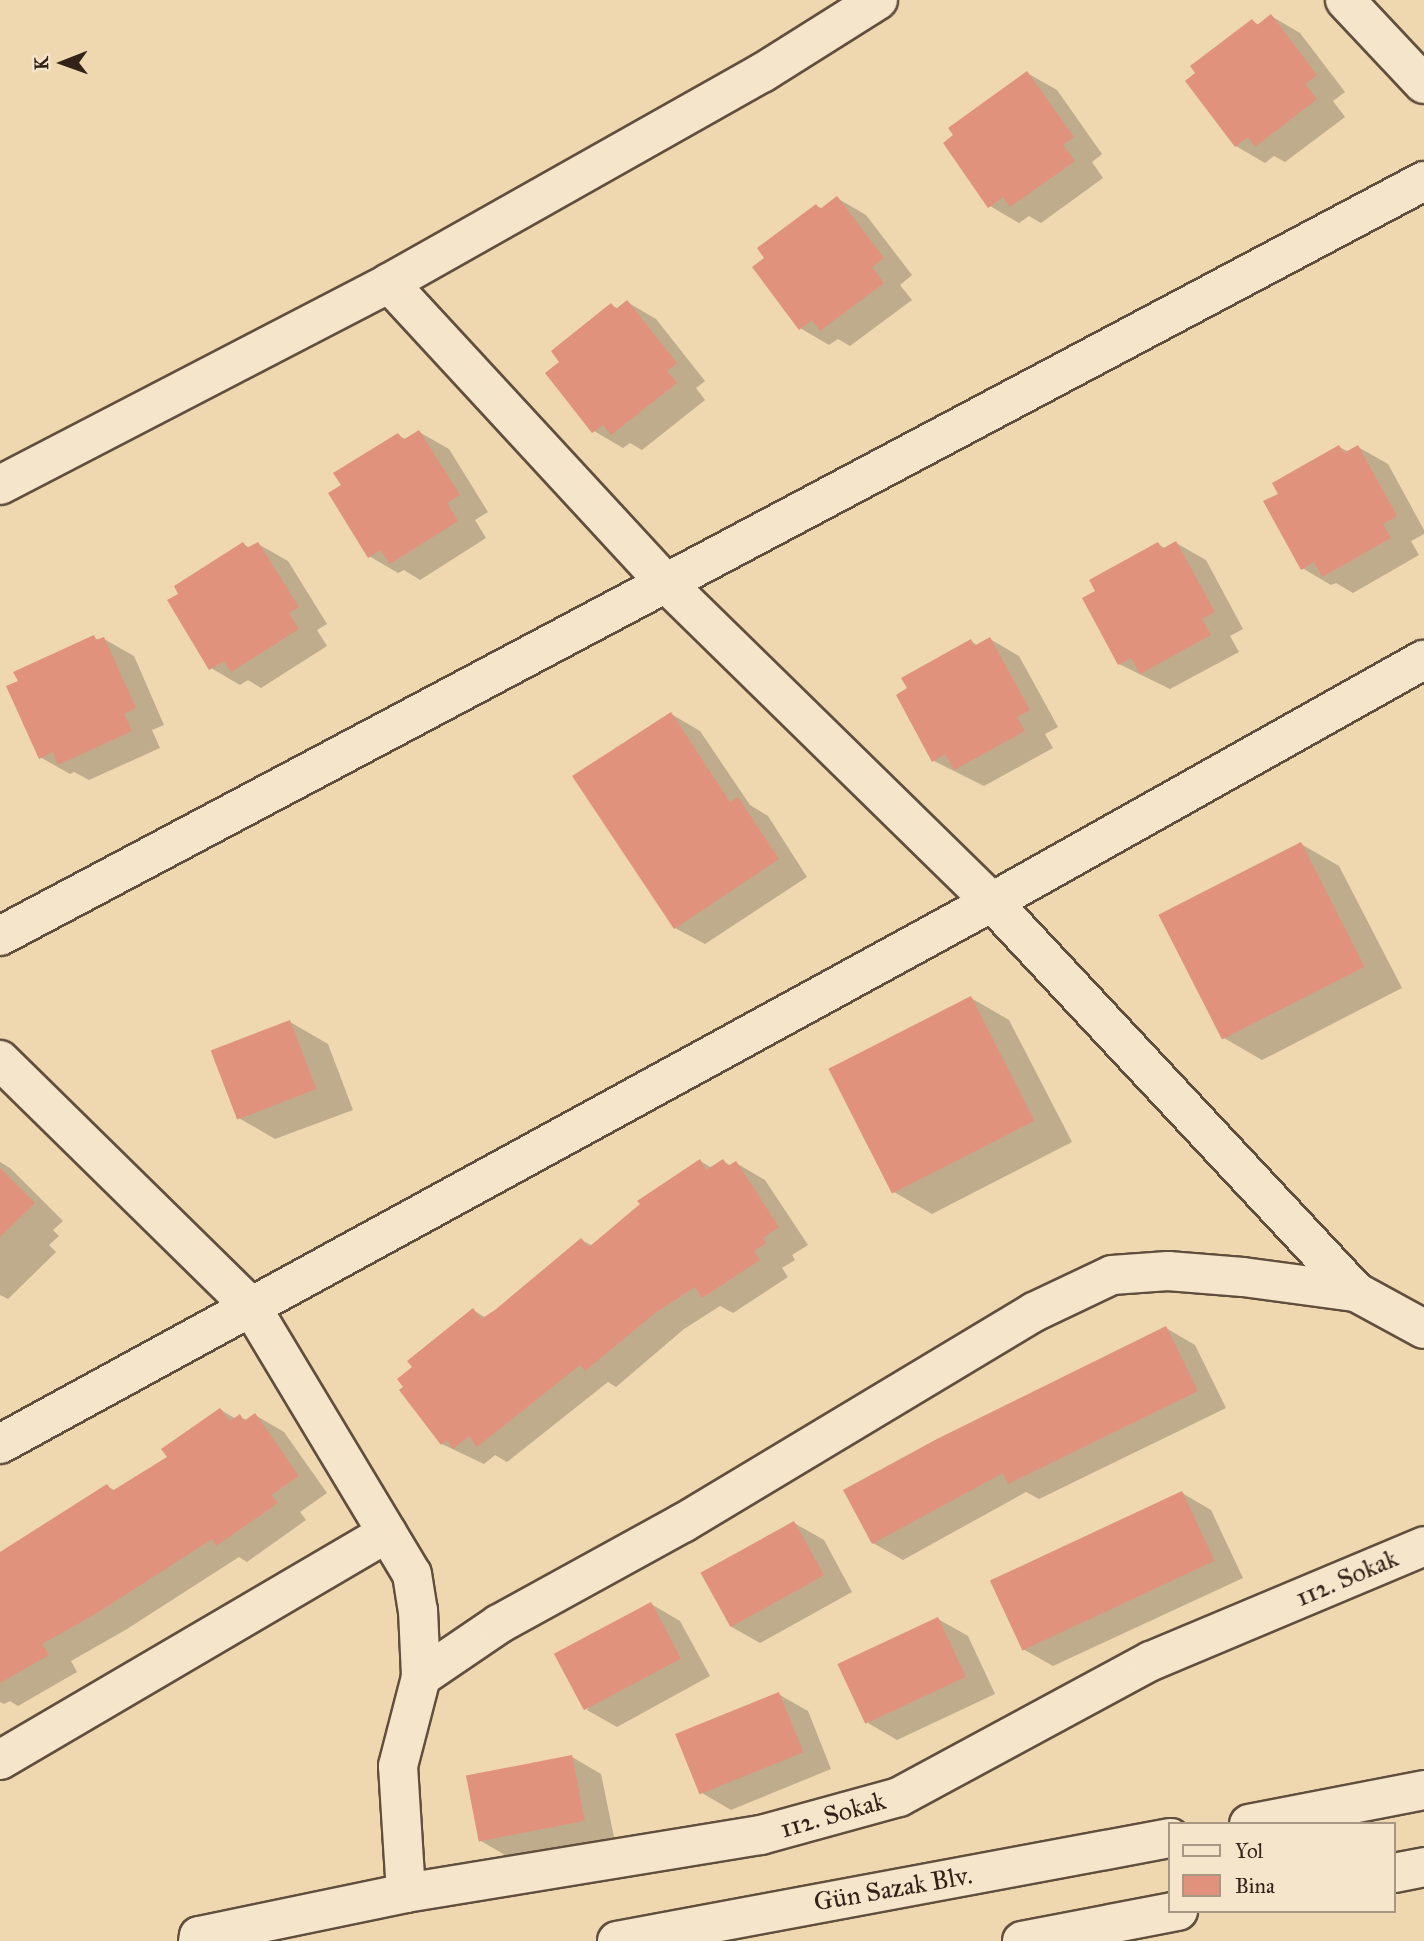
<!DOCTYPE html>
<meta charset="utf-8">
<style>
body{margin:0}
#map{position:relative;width:1424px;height:1941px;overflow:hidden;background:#efd7af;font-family:"IM FELL Great Primer",serif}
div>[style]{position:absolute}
.shadow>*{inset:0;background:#0003}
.building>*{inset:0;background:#e1927d;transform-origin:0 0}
.roads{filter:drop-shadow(2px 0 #614f3e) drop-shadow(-2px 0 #614f3e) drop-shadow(0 2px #614f3e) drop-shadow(0 -2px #614f3e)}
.minor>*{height:38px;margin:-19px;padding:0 19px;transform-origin:19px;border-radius:19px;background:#f5e5cb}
.secondary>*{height:38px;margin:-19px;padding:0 19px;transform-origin:19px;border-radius:19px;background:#f5e5cb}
span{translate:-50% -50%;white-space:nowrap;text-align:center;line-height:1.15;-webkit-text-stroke:5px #f5e5cb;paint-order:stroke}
.street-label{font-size:26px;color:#322218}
.legend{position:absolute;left:1168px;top:1822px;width:228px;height:91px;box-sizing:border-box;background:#f5e5cb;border:2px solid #a79783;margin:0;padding:9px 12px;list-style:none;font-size:21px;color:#322218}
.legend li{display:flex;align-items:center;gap:14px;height:35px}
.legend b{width:35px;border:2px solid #a79783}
.north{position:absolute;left:28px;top:28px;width:70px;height:70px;-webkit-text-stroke:5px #f5e5cb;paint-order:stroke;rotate:269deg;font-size:19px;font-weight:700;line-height:28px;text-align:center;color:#322218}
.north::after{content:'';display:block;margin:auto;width:24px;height:32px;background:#322218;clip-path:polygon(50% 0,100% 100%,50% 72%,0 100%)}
</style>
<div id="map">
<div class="shadow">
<div style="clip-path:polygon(1271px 16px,1300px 33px,1345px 92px,1333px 101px,1345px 117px,1285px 162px,1274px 156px,1265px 163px,1236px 146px,1252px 21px,1259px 25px)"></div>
<div style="clip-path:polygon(1027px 73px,1057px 90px,1102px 154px,1092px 162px,1103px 178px,1041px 223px,1029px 216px,1019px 223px,990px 206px)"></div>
<div style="clip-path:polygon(837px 198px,866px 215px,912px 275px,900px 285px,912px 300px,850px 346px,838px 339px,829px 345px,800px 328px,817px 206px,823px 209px)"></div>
<div style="clip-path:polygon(627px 302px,656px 319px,705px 381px,696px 388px,705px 400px,642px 450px,630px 443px,623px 448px,594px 431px,562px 362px,611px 305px,619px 309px)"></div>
<div style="clip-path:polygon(419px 432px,449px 449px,488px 512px,475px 520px,486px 538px,420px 580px,404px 570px,398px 573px,369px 556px,343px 485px,398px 435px,407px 440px)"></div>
<div style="clip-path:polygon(1339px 447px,1349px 452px,1358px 447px,1388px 464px,1424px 530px,1424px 534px,1411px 541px,1419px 555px,1353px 593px,1336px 583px,1331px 585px,1302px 568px,1280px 494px)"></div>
<div style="clip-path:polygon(1176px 543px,1206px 560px,1243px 629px,1230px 636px,1239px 652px,1170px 689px,1119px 664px,1158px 544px,1166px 549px)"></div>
<div style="clip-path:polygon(243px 544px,250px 548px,258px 544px,288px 561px,327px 624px,317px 630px,327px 646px,261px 688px,248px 680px,240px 685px,211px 668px)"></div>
<div style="clip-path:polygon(93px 637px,100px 641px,104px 639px,134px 656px,164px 725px,152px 730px,160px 748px,89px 780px,74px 772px,70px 774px,40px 757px)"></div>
<div style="clip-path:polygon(990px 639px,1019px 656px,1058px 727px,1045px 734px,1053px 748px,984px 786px,934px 761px,971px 641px,978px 646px)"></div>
<div style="clip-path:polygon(671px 714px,700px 731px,750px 805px,768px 816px,807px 877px,705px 944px,675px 928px)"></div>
<div style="clip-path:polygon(1301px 844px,1339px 866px,1402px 988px,1262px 1060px,1224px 1038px)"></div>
<div style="clip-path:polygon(971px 998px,1009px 1020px,1072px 1142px,932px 1214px,894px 1192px)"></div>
<div style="clip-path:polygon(290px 1022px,328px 1044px,353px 1110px,275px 1139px,237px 1117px)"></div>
<div style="clip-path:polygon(700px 1161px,712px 1168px,723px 1161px,731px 1166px,736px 1163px,765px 1180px,808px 1245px,792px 1255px,795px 1260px,782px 1268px,788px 1277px,733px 1313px,720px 1306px,684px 1329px,616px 1387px,608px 1382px,507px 1462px,495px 1455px,484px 1464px,442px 1444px,473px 1310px,486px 1318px,581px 1240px,593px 1246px)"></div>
<div style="clip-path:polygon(0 1162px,10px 1168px,63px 1221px,53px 1230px,59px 1236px,49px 1245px,56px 1252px,8px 1299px,0 1295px)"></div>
<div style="clip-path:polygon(1166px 1328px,1195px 1345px,1226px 1408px,1039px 1499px,1026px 1492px,903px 1560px,873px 1543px)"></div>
<div style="clip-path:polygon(221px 1410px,236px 1419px,240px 1417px,247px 1420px,255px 1415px,284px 1432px,327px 1493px,300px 1512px,306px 1520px,247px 1562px,239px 1557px,127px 1629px,71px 1661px,77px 1672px,18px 1706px,10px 1701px,4px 1704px,0 1702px,0 1554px,107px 1486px,116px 1491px,170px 1458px)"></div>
<div style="clip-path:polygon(1182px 1493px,1211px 1510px,1243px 1578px,1053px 1666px,1023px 1649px)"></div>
<div style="clip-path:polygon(794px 1523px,824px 1540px,852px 1592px,760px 1643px,730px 1626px)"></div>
<div style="clip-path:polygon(651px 1604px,680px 1621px,710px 1676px,617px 1727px,587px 1710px)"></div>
<div style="clip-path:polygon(938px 1619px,968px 1636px,995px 1694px,897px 1740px,868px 1723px)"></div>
<div style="clip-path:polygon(778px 1694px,808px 1711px,831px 1769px,731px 1810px,702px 1793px)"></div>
<div style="clip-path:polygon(572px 1757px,601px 1774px,614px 1837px,510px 1858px,481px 1841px)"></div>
</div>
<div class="building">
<div style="clip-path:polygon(1271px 14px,1317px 75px,1305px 84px,1317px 99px,1255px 147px,1248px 137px,1235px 147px,1185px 81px,1195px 73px,1190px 66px,1252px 19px,1257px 25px)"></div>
<div style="clip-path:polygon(1027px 71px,1074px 137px,1063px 145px,1075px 161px,1010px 207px,1003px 197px,988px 208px,943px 143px,953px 135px,948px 128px)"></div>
<div style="clip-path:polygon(837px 196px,884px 258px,872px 267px,884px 283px,820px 331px,812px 320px,799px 330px,752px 267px,764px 258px,757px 248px,816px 204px,820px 209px)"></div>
<div style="clip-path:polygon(627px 300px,677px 363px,667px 371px,677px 383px,611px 435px,603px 425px,592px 433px,545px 373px,559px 362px,551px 351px,611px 303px,616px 309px)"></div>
<div style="clip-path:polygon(419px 430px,460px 495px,447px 503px,458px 521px,390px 564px,380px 550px,368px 558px,328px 493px,341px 485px,333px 473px,398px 433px,403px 440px)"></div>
<div style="clip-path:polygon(1339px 445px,1344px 453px,1358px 445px,1397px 516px,1383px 524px,1391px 538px,1322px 577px,1314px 562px,1301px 570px,1263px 501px,1278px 494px,1272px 483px)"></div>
<div style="clip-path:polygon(1176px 541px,1215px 612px,1202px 619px,1211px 635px,1140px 674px,1131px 658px,1118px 665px,1082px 598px,1095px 591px,1089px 580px,1158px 542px,1162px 549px)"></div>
<div style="clip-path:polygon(243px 542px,247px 548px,258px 542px,299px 607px,289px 613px,299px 629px,231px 672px,224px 661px,209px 670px,167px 600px,178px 594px,174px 586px)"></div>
<div style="clip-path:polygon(94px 635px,96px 640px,104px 637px,136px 708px,124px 714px,132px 731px,58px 765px,53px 752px,39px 759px,6px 686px,18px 681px,13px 672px)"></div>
<div style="clip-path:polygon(990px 637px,1030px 710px,1017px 717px,1025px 731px,954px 770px,945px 754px,932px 762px,896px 695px,907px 688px,901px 678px,971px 639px,974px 646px)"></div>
<div style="clip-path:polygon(671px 712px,730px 802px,738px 797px,779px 859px,674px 929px,572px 776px)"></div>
<div style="left:1301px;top:842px;width:140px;height:160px;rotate:63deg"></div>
<div style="left:971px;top:996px;width:140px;height:160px;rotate:63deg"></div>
<div style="left:290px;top:1020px;width:74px;height:85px;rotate:69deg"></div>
<div style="clip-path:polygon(700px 1159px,706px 1170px,723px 1159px,728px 1166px,736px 1161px,779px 1227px,763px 1238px,766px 1243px,754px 1251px,760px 1260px,702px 1298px,695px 1287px,655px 1313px,585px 1371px,580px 1365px,477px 1447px,469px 1436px,453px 1449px,447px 1440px,441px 1445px,399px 1390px,403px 1387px,397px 1379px,412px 1367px,407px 1361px,473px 1308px,481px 1319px,495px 1310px,581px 1238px,589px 1247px,640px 1204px,637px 1201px)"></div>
<div style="clip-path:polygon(0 1168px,35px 1203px,0 1237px)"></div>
<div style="clip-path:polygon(1166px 1326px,1198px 1391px,1008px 1484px,1003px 1473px,872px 1544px,843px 1490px,937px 1439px)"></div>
<div style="clip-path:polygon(220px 1408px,230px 1421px,240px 1414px,244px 1421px,255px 1413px,299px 1476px,271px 1495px,278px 1503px,216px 1546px,212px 1539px,97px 1613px,42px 1644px,49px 1655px,0 1683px,0 1552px,107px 1484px,112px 1491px,167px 1457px,161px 1449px)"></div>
<div style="left:1182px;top:1491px;width:77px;height:212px;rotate:65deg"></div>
<div style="left:794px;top:1521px;width:62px;height:107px;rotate:61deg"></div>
<div style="left:651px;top:1602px;width:64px;height:110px;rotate:62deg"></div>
<div style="left:938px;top:1617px;width:66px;height:111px;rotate:65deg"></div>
<div style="left:779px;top:1692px;width:65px;height:112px;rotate:68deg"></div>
<div style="left:572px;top:1755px;width:67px;height:108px;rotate:79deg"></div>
</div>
<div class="roads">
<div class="minor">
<div style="left:1345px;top:0;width:115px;rotate:46.8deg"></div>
<div style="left:389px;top:283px;width:408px;rotate:47.3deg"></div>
<div style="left:666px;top:583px;width:456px;rotate:44.4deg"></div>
<div style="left:992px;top:902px;width:533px;rotate:46.97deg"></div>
<div style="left:0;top:485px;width:438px;rotate:-27.4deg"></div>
<div style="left:389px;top:283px;width:428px;rotate:-29.4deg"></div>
<div style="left:762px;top:73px;width:137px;rotate:-32.2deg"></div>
<div style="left:0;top:936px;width:1612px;rotate:-27.93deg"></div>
<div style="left:0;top:1060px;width:354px;rotate:44.5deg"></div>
<div style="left:252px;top:1308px;width:310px;rotate:59deg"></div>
<div style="left:412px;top:1574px;width:36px;rotate:81deg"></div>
<div style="left:418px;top:1610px;width:67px;rotate:87.4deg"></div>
<div style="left:0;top:1444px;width:1130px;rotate:-28.65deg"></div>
<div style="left:992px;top:902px;width:495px;rotate:-29.3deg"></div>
<div style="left:0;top:1760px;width:449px;rotate:-30.4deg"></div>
<div style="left:406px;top:1893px;width:127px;rotate:-93.6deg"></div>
<div style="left:398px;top:1766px;width:92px;rotate:-75.5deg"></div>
<div style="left:421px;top:1677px;width:94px;rotate:-34.2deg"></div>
<div style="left:499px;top:1624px;width:210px;rotate:-28.8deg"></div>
<div style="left:683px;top:1523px;width:410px;rotate:-31deg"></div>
<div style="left:1034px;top:1312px;width:86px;rotate:-25.4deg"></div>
<div style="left:1112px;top:1275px;width:56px;rotate:-4.1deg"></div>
<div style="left:1168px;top:1271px;width:75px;rotate:4.6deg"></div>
<div style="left:1243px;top:1277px;width:114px;rotate:7.6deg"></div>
<div style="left:1356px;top:1292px;width:77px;rotate:28.6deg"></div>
<div style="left:198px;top:1941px;width:5px;rotate:-79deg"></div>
<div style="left:199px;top:1936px;width:211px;rotate:-11.7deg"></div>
<div style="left:406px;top:1893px;width:360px;rotate:-9.3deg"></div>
<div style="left:761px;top:1835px;width:143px;rotate:-15.4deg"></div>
<div style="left:899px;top:1797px;width:286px;rotate:-28.4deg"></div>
<div style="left:1151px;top:1661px;width:296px;rotate:-22.8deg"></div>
</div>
<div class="secondary">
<div style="left:1249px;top:1824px;width:178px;rotate:-11deg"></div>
<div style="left:1394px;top:1873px;width:31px;rotate:-11deg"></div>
<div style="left:617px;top:1941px;width:563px;rotate:-10.55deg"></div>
<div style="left:1022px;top:1941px;width:159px;rotate:-10.9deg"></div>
</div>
</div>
<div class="street-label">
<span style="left:1347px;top:1578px;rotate:-23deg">112. Sokak</span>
<span style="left:833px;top:1815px;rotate:-16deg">112. Sokak</span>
<span style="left:893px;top:1889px;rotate:-10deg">Gün Sazak Blv.</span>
</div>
<ul class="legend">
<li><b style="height:9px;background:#f5e5cb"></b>Yol</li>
<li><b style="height:19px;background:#e1927d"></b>Bina</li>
</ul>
<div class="north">K</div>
</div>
